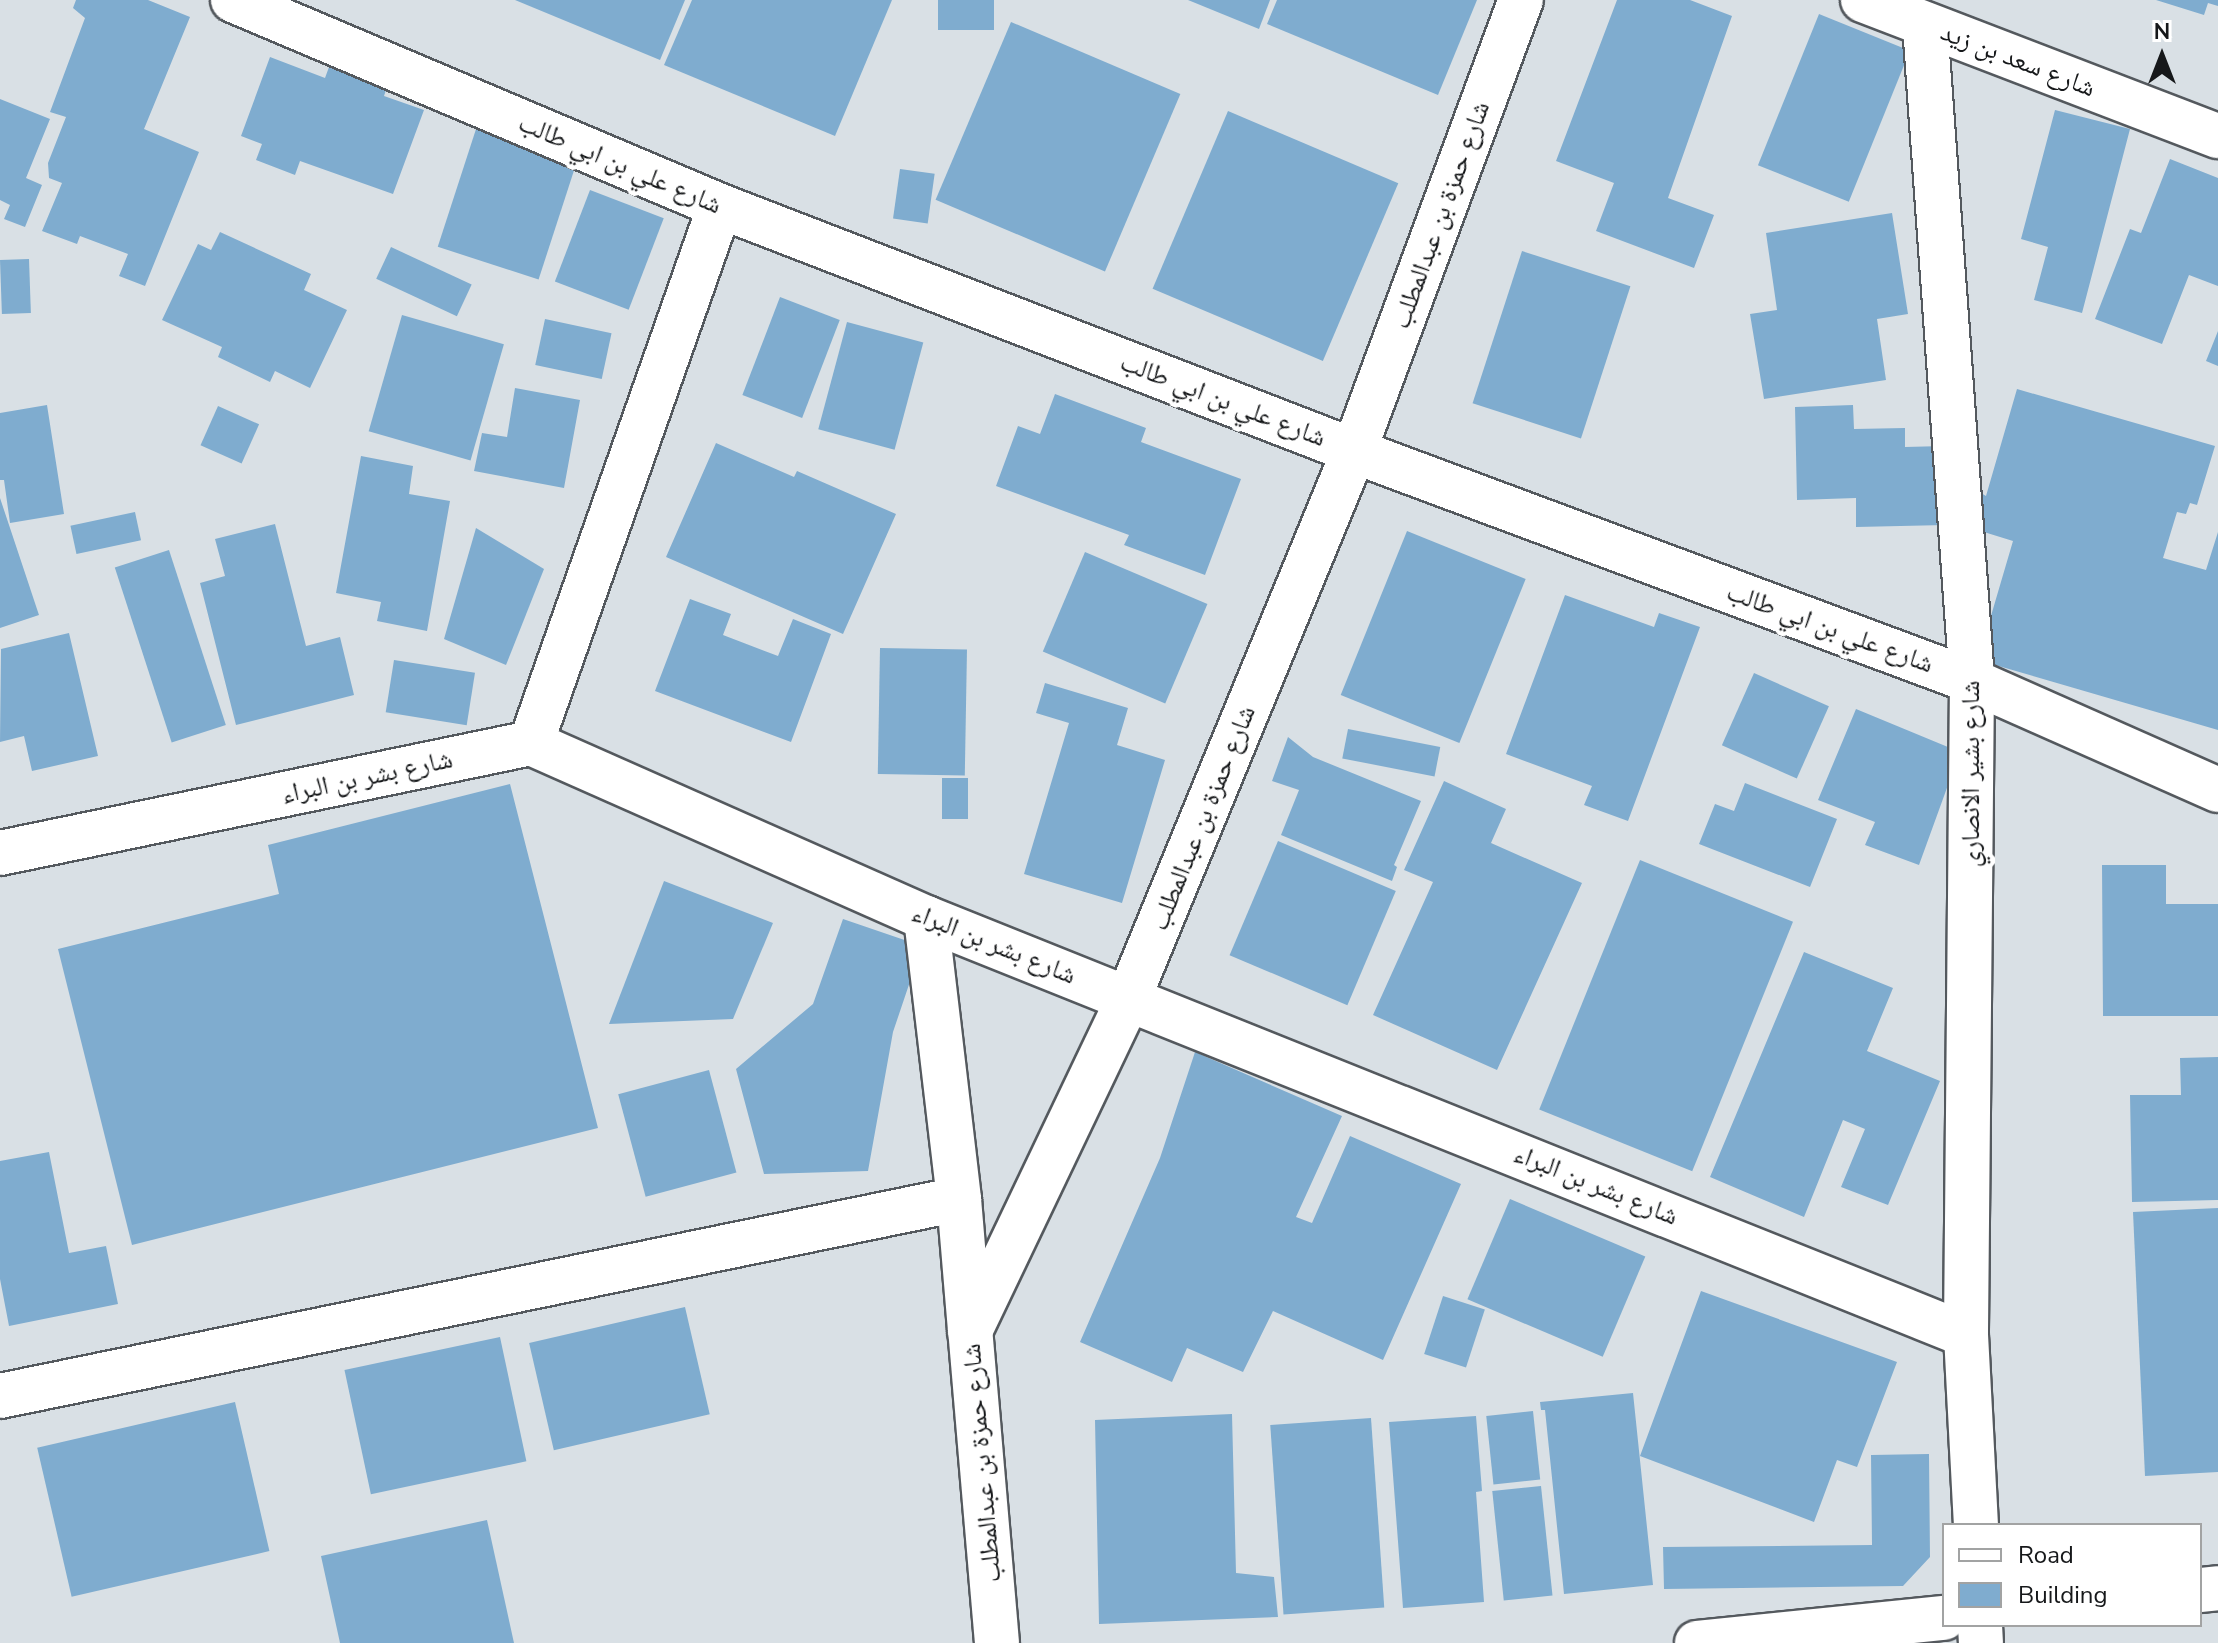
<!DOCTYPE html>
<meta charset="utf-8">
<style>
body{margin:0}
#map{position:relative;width:2218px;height:1643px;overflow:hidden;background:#d9e0e5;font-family:"Nunito Sans","Noto Naskh Arabic",sans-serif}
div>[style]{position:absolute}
.building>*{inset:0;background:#7faccf;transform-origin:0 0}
.roads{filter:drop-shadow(2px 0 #54595e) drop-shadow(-2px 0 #54595e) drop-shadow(0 2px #54595e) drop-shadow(0 -2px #54595e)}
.minor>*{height:44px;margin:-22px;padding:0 22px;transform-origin:22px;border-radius:22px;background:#fff}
.tertiary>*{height:44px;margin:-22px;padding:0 22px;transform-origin:22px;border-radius:22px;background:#fff}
span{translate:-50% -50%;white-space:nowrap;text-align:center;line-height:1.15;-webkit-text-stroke:8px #fff;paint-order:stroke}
.street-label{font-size:26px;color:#16181a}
.legend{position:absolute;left:1942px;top:1523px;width:260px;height:104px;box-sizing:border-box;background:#fff;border:2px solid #a2a3a3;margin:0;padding:10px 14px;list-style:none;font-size:24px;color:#16181a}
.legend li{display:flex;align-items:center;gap:16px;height:40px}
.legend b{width:40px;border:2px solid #a2a3a3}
.north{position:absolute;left:2122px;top:16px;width:80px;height:80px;-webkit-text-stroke:6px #fff;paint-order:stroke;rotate:0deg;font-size:22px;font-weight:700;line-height:32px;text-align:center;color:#16181a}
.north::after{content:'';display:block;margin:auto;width:28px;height:36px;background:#16181a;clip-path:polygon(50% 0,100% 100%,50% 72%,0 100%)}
</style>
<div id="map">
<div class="building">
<div style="clip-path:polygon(76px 0,148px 0,190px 17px,144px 129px,199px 152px,145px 286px,119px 276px,128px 254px,80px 236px,77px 244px,42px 231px,62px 183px,49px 178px,48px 163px,66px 117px,50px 112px,85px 18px,73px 8px)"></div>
<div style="clip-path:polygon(515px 0,685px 0,660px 60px)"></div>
<div style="clip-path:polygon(692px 0,892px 0,835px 136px,664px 65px)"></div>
<div style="left:938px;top:0;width:56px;height:30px"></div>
<div style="clip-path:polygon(1188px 0,1270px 0,1259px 29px)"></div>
<div style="clip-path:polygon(1277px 0,1477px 0,1438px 95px,1267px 24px)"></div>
<div style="clip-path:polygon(1617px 0,1690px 0,1732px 16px,1668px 198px,1714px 215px,1694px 268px,1596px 231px,1614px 183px,1556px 161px)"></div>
<div style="clip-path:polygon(2156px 0,2218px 0,2218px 6px,2208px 3px,2204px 15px)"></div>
<div style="left:1819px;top:14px;width:98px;height:163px;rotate:22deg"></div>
<div style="left:1011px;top:22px;width:184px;height:193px;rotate:23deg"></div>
<div style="clip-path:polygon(270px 57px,325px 78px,329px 67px,387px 87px,384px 96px,424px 110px,393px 194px,300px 161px,295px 175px,256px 160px,262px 144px,241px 136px)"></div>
<div style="clip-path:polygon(0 99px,50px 119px,26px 178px,42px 185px,25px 227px,4px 219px,10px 205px,0 200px)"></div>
<div style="clip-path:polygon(2055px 110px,2130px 129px,2082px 313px,2034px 300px,2048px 247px,2021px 239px)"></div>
<div style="left:1228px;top:111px;width:185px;height:193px;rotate:23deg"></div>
<div style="left:477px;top:126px;width:106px;height:127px;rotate:18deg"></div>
<div style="clip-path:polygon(2170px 159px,2218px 178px,2218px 286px,2189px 275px,2162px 344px,2095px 319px,2130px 229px,2141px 233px)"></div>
<div style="left:900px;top:169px;width:35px;height:50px;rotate:8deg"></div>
<div style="left:590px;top:190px;width:79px;height:98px;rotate:21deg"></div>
<div style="clip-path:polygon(1892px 213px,1908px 314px,1877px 319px,1886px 380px,1764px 399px,1750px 314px,1777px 310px,1766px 233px)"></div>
<div style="clip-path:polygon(220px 232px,311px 274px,304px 290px,347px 310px,310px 388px,275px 371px,270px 382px,218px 357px,222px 347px,162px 320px,198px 244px,211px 250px)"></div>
<div style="left:391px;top:247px;width:89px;height:35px;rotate:25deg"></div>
<div style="left:1522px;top:251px;width:114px;height:160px;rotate:18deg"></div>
<div style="left:29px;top:259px;width:54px;height:29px;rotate:88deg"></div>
<div style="left:780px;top:297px;width:64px;height:105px;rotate:21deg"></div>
<div style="left:402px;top:315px;width:106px;height:121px;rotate:16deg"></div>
<div style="left:545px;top:319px;width:68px;height:47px;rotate:12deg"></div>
<div style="left:847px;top:322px;width:79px;height:111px;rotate:15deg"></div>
<div style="clip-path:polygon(2218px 331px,2218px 366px,2206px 361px)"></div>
<div style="clip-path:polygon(515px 388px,580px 400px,564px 488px,474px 471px,482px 433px,507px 437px)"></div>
<div style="clip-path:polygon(2017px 389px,2215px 446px,2197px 505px,2190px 503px,2186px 514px,2177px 512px,2163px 558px,2206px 570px,2218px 532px,2218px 730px,1978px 660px,2013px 541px,1971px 528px,1981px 493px,1986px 496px)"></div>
<div style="clip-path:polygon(1055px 394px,1146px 428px,1141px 442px,1241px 479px,1205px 575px,1124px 545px,1129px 535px,996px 486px,1018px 426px,1040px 434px)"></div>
<div style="clip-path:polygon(47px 405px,64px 514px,10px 523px,4px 480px,0 480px,0 413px)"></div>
<div style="clip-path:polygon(1853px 405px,1854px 429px,1905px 428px,1905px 447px,1944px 446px,1945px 525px,1856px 527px,1856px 498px,1797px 500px,1795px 407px)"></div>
<div style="left:218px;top:406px;width:45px;height:43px;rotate:24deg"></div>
<div style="clip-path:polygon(716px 443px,794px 477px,797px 471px,896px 514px,843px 634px,666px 557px)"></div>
<div style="clip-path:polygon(361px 456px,413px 466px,409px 494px,450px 501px,427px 631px,377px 621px,381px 602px,336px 593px)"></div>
<div style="clip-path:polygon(0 498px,39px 615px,0 628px)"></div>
<div style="left:135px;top:512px;width:29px;height:66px;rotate:78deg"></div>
<div style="clip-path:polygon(275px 524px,306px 646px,340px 637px,354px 695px,236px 725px,200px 583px,225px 576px,215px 539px)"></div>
<div style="clip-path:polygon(476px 528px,544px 569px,506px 665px,444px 639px)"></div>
<div style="left:1407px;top:531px;width:128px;height:177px;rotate:22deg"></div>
<div style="left:169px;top:550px;width:184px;height:57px;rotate:72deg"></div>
<div style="left:1085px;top:552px;width:133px;height:108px;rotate:23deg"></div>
<div style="clip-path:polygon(1565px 595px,1654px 627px,1659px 613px,1700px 627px,1628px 821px,1584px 805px,1592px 786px,1506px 754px)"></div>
<div style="clip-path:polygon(690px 599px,731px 614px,723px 635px,778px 656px,793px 619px,831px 634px,791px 742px,655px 691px)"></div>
<div style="clip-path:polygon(69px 633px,98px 756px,32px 771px,24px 736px,0 742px,1px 649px)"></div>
<div style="left:880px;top:648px;width:87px;height:126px;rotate:1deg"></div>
<div style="left:394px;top:660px;width:82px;height:53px;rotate:9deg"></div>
<div style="left:1754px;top:673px;width:82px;height:79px;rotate:24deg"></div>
<div style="clip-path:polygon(1045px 683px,1128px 708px,1117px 745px,1165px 760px,1122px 903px,1024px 874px,1069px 723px,1036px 713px)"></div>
<div style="clip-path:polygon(1856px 709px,1960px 752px,1919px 865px,1865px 845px,1875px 822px,1818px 800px)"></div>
<div style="left:1348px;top:729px;width:94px;height:30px;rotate:11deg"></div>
<div style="clip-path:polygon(1288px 737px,1313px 757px,1421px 801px,1394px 865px,1397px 867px,1392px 881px,1281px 835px,1299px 790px,1272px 781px)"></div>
<div style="left:942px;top:778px;width:26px;height:41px"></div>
<div style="clip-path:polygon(1444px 781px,1506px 809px,1491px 843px,1582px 883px,1497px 1070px,1373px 1015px,1433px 882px,1404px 870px)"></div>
<div style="clip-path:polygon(1745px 783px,1837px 819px,1810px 887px,1699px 844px,1715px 804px,1734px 811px)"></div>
<div style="clip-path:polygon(510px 784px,598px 1128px,132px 1245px,58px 949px,279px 894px,268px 845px)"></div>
<div style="left:1278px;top:841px;width:128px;height:124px;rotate:23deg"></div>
<div style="left:1640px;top:860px;width:165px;height:269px;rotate:22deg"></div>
<div style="clip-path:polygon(2102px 865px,2166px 865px,2166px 904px,2218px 904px,2218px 1016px,2103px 1016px)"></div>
<div style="clip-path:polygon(664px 881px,773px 923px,733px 1019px,609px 1024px)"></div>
<div style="clip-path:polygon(843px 919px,922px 946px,893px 1032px,868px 1171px,764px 1174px,736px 1069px,813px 1004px)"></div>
<div style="clip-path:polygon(1804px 952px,1893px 988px,1867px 1051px,1940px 1081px,1888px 1205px,1841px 1187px,1865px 1129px,1843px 1120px,1804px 1217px,1710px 1177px)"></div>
<div style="clip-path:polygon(1195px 1052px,1342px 1116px,1296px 1217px,1312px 1223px,1350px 1136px,1461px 1184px,1383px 1360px,1273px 1311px,1243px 1372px,1187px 1348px,1172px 1382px,1080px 1342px,1160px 1158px)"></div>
<div style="clip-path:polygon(2218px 1057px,2218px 1200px,2132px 1202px,2130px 1095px,2181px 1095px,2180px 1058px)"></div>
<div style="left:709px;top:1070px;width:106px;height:94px;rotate:75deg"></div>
<div style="clip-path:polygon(49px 1152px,69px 1253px,106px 1246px,118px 1304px,9px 1326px,0 1279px,0 1161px)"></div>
<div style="left:1510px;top:1199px;width:147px;height:109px;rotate:23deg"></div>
<div style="clip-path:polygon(2218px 1208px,2218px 1472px,2145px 1476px,2133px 1212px)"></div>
<div style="clip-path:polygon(1701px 1291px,1897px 1362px,1857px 1467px,1837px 1460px,1814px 1522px,1640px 1456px)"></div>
<div style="left:1443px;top:1296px;width:44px;height:61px;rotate:18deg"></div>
<div style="left:685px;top:1307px;width:110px;height:160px;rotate:77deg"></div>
<div style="left:500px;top:1337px;width:127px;height:159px;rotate:78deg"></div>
<div style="clip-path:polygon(1633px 1393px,1653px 1585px,1564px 1594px,1545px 1410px,1541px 1410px,1540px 1402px)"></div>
<div style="left:235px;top:1402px;width:153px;height:203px;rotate:77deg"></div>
<div style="left:1533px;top:1411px;width:69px;height:47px;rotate:84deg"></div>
<div style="clip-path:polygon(1232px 1414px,1236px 1573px,1274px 1577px,1278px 1617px,1099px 1624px,1095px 1420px)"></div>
<div style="clip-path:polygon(1476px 1416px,1482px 1491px,1476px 1492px,1484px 1602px,1403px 1608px,1389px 1422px)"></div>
<div style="left:1371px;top:1418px;width:190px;height:101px;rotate:86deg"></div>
<div style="clip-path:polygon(1929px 1454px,1930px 1557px,1903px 1586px,1664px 1589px,1663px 1547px,1872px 1545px,1871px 1455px)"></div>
<div style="left:1541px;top:1486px;width:110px;height:49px;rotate:84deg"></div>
<div style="clip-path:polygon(487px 1520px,514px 1643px,340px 1643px,321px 1556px)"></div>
</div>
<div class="roads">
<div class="minor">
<div style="left:233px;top:0;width:529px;rotate:22.93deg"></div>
<div style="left:720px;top:206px;width:680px;rotate:21.13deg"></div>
<div style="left:1354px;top:451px;width:659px;rotate:20.41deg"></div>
<div style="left:1972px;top:681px;width:269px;rotate:23.9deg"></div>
<div style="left:1863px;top:0;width:380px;rotate:21deg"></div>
<div style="left:1925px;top:25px;width:658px;rotate:85.9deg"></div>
<div style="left:1972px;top:681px;width:654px;rotate:90.53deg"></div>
<div style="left:1966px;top:1335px;width:190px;rotate:87deg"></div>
<div style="left:531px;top:743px;width:569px;rotate:-70.61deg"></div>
<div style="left:0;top:853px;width:542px;rotate:-11.7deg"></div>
<div style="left:531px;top:743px;width:432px;rotate:23.9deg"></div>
<div style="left:926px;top:918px;width:1120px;rotate:21.85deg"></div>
<div style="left:926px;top:918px;width:283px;rotate:83.3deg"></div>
<div style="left:959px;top:1199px;width:130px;rotate:85.2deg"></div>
<div style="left:0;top:1396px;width:979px;rotate:-11.61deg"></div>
<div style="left:1980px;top:1625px;width:18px;rotate:87deg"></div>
<div style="left:997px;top:1643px;width:313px;rotate:-94.9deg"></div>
<div style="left:970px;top:1331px;width:370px;rotate:-64.5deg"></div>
<div style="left:1129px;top:997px;width:591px;rotate:-67.6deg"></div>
<div style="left:1354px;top:451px;width:481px;rotate:-69.7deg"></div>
</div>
<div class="tertiary">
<div style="left:2200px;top:1590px;width:18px;rotate:-6deg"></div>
<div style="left:1697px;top:1643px;width:248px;rotate:-5.8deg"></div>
</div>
</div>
<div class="street-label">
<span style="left:2018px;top:60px;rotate:21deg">شارع سعد بن زيد</span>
<span style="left:620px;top:164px;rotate:23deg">شارع علي بن ابي طالب</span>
<span style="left:1441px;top:215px;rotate:-70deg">شارع حمزة بن عبدالمطلب</span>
<span style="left:1223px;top:400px;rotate:21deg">شارع علي بن ابي طالب</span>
<span style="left:1830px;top:628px;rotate:20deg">شارع علي بن ابي طالب</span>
<span style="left:1971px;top:774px;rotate:-90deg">شارع بشير الانصاري</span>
<span style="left:367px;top:777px;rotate:-12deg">شارع بشر بن البراء</span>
<span style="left:1203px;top:818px;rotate:-68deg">شارع حمزة بن عبدالمطلب</span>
<span style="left:994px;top:944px;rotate:22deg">شارع بشر بن البراء</span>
<span style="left:1596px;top:1185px;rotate:22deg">شارع بشر بن البراء</span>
<span style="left:982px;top:1463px;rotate:-95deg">شارع حمزة بن عبدالمطلب</span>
</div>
<ul class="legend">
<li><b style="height:10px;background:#fff"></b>Road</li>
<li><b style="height:22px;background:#7faccf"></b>Building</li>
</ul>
<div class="north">N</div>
</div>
